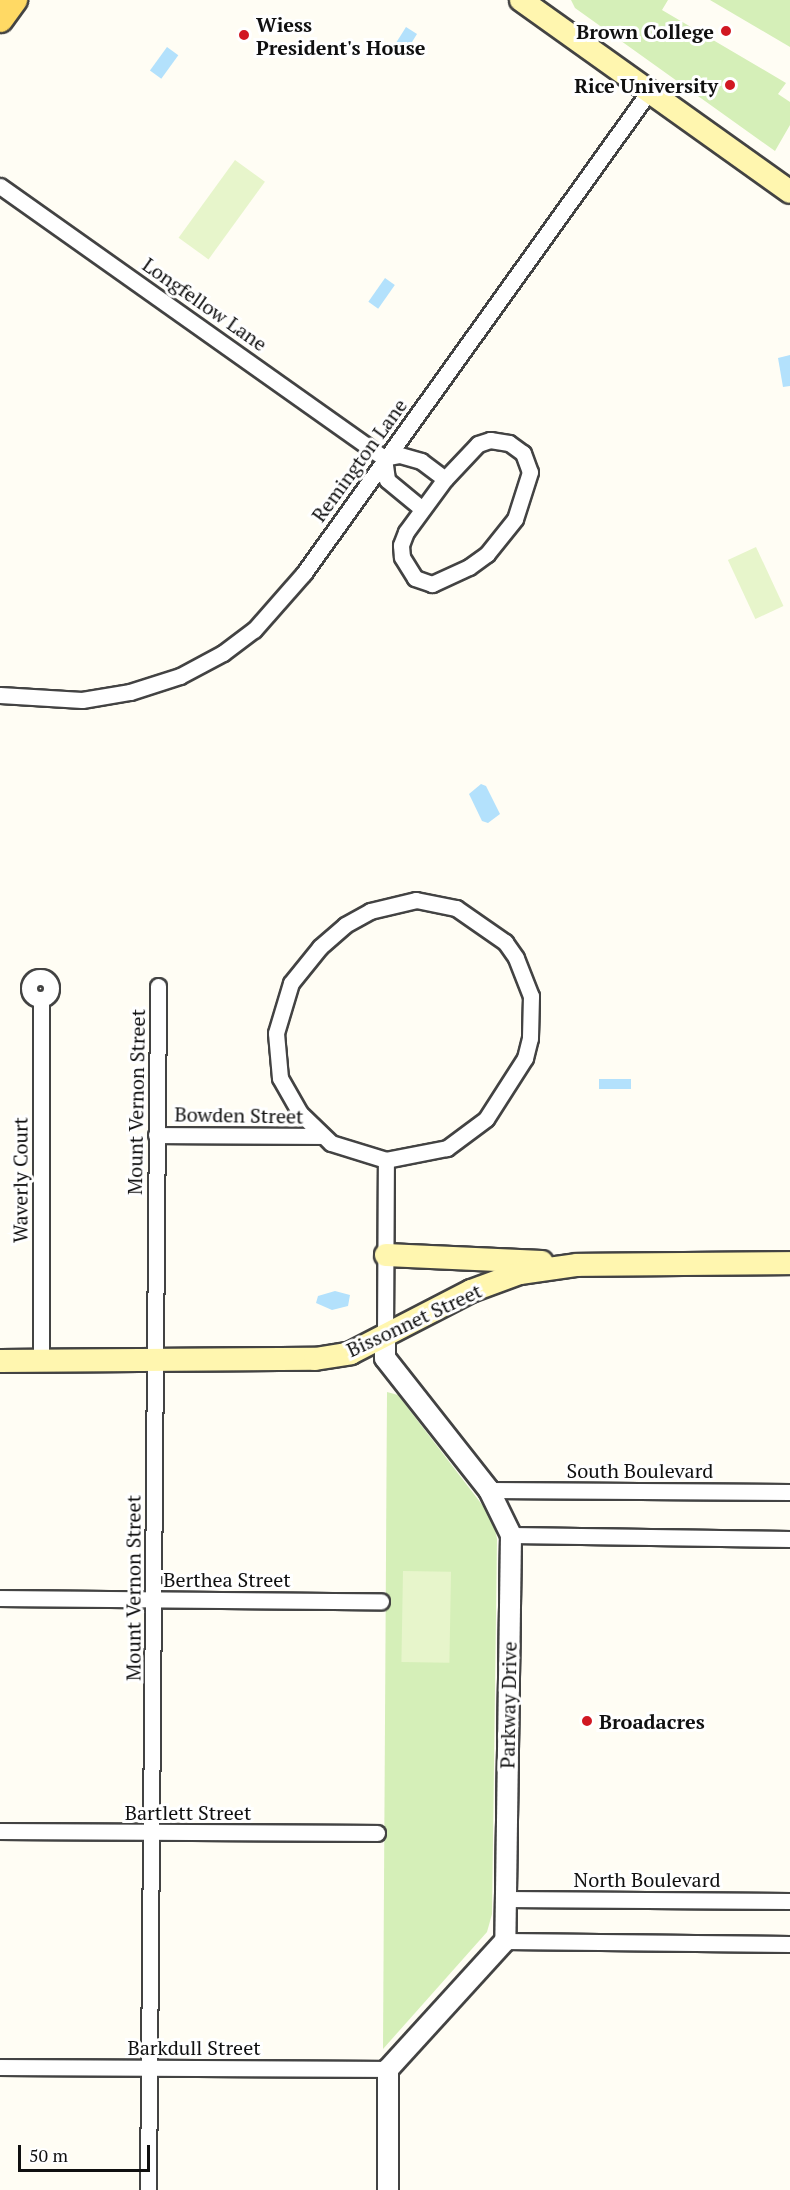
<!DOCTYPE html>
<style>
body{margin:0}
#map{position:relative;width:790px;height:2190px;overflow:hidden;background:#fffdf4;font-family:"PT Serif",serif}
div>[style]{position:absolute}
.green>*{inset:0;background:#d5efb8}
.pitch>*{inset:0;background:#e7f5cb;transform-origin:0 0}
.water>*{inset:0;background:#b3e1fc;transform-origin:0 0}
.roads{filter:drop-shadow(2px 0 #434343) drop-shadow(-2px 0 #434343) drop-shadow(0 2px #434343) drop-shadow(0 -2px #434343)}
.minor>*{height:15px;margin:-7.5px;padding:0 7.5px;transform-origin:7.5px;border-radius:7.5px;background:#fff}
.minor>.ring{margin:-7.5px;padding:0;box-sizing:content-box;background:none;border:15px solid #fff;border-radius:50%}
.tertiary>*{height:20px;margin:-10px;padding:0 10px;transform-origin:10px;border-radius:10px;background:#fff}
.secondary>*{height:22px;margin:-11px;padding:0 11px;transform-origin:11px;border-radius:11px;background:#fff6af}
.primary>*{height:26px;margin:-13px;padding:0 13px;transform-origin:13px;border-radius:13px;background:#ffd964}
.dots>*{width:16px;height:16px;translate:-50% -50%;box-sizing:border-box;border:3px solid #fff;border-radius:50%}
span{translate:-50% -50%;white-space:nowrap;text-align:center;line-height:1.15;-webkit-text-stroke:6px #fff;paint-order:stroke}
.poi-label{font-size:20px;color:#101010;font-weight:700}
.left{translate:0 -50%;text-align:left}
.right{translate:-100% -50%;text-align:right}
.street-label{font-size:20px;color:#101010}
.scale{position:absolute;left:18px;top:2145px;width:132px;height:27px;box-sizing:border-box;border:3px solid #101010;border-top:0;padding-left:8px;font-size:18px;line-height:21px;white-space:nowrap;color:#101010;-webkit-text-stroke:4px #fff;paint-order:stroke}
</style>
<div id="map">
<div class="green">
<div style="clip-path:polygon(571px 0,668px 0,662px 10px,786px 83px,778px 94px,790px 102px,790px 125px,775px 151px,575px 8px)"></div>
<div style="clip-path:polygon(710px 0,790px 0,790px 47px)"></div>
<div style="clip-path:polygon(387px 1392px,398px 1395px,493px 1519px,497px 1539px,492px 1914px,487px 1932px,383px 2049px)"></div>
</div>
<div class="pitch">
<div style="left:235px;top:160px;width:37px;height:96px;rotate:36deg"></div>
<div style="left:756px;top:547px;width:65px;height:31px;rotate:65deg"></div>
<div style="left:403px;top:1571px;width:48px;height:91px;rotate:1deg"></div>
</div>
<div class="water">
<div style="left:406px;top:27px;width:13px;height:24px;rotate:32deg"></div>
<div style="left:167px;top:47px;width:14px;height:29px;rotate:36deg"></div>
<div style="left:385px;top:278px;width:12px;height:29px;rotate:35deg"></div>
<div style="clip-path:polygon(790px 355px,790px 386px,783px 387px,778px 358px)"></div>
<div style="clip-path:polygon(481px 784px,486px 786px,500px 814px,488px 823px,482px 821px,469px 794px)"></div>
<div style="left:599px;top:1079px;width:32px;height:10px"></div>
<div style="clip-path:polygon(335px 1291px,350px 1295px,348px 1306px,332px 1310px,316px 1303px,318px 1296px)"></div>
</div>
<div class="roads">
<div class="minor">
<div style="left:0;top:186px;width:471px;rotate:35.3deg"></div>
<div style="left:490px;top:440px;width:19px;rotate:9deg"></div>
<div style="left:509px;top:443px;width:17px;rotate:36deg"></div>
<div style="left:523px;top:453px;width:20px;rotate:70deg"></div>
<div style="left:530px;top:472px;width:49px;rotate:107.7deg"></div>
<div style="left:515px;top:519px;width:45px;rotate:128.7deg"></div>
<div style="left:487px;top:554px;width:22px;rotate:144deg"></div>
<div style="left:469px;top:567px;width:41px;rotate:155.3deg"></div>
<div style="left:432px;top:584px;width:18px;rotate:-161deg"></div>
<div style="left:415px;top:578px;width:25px;rotate:-122deg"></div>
<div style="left:402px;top:557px;width:12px;rotate:-95deg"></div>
<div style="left:401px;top:545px;width:14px;rotate:-69deg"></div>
<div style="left:406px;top:532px;width:66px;rotate:-53.7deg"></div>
<div style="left:445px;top:479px;width:48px;rotate:-46.7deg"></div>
<div style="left:478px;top:444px;width:13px;rotate:-18deg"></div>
<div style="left:384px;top:458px;width:16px;rotate:-11deg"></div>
<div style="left:400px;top:455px;width:22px;rotate:16deg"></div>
<div style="left:421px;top:461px;width:30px;rotate:37deg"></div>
<div style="left:384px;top:458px;width:22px;rotate:82deg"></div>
<div style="left:387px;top:480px;width:44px;rotate:39.5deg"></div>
<div style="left:0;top:695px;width:82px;rotate:3.5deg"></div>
<div style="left:82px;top:700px;width:49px;rotate:-9.5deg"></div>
<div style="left:130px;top:692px;width:52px;rotate:-17.7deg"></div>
<div style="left:180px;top:676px;width:49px;rotate:-28.1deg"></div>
<div style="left:223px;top:653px;width:39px;rotate:-37deg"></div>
<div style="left:254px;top:630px;width:76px;rotate:-48.7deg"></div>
<div style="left:304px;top:573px;width:594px;rotate:-54.38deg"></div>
<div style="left:416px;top:900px;width:41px;rotate:11.3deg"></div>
<div style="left:456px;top:908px;width:60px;rotate:34.8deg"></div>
<div style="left:505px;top:942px;width:19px;rotate:55deg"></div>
<div style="left:516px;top:958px;width:41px;rotate:68.5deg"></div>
<div style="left:531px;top:996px;width:42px;rotate:91.4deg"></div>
<div style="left:530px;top:1038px;width:21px;rotate:104deg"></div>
<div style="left:525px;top:1058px;width:72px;rotate:122.6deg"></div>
<div style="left:486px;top:1119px;width:49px;rotate:143.4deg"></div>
<div style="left:447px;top:1148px;width:62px;rotate:168.9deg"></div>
<div style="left:386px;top:1160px;width:58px;rotate:-162.8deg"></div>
<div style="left:331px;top:1143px;width:43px;rotate:-135.9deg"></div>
<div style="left:300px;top:1113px;width:40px;rotate:-119.7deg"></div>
<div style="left:280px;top:1078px;width:45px;rotate:-95.1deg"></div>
<div style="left:276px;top:1033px;width:52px;rotate:-73.3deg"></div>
<div style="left:291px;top:983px;width:46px;rotate:-51.1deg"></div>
<div style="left:320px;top:947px;width:33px;rotate:-41deg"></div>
<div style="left:345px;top:925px;width:29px;rotate:-29deg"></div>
<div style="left:370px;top:911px;width:47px;rotate:-13.4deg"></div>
<div class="ring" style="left:29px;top:977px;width:7px;height:7px"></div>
<div style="left:156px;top:1135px;width:165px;rotate:0.3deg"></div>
<div style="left:385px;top:1337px;width:177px;rotate:-89.7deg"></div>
<div style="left:41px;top:1360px;width:361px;rotate:-90deg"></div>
<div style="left:489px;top:1490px;width:301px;rotate:0.4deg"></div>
<div style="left:511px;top:1535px;width:279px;rotate:0.8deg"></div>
<div style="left:0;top:1598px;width:381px;rotate:0.5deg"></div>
<div style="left:0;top:1831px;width:377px;rotate:0.3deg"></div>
<div style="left:504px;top:1899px;width:286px;rotate:0.4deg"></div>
<div style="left:505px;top:1941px;width:285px;rotate:0.6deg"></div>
<div style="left:0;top:2067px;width:388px;rotate:0.3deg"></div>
<div style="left:148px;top:2190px;width:1204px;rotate:-89.52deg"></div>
</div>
<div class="tertiary">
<div style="left:385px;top:1337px;width:21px;rotate:90deg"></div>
<div style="left:385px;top:1358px;width:168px;rotate:51.8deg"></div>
<div style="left:489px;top:1490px;width:50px;rotate:63.9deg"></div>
<div style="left:511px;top:1535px;width:406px;rotate:90.8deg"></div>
<div style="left:505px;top:1941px;width:173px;rotate:132.4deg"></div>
<div style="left:388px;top:2069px;width:121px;rotate:90deg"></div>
</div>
<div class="secondary">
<div style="left:521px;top:0;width:330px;rotate:35.5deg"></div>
<div style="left:386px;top:1255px;width:156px;rotate:2.6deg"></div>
<div style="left:0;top:1361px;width:315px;rotate:-0.4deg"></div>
<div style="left:315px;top:1359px;width:36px;rotate:-9deg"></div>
<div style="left:351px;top:1353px;width:135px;rotate:-27.3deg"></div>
<div style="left:471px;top:1291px;width:52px;rotate:-20.2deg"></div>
<div style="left:520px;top:1273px;width:58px;rotate:-8deg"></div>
<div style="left:577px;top:1265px;width:213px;rotate:-0.5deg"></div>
</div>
<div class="primary">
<div style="left:0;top:19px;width:24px;rotate:-54deg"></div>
</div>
</div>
<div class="dots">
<div style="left:726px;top:31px;background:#d11822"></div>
<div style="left:244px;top:35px;background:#d11822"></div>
<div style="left:730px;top:85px;background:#d11822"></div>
<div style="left:587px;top:1721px;background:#d11822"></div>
</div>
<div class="poi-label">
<span class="left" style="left:256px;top:36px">Wiess<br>President's House</span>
<span class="right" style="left:714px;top:31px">Brown College</span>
<span class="right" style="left:718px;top:85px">Rice University</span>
<span class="left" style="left:599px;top:1721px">Broadacres</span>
</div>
<div class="street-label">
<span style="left:205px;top:304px;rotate:35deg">Longfellow Lane</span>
<span style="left:359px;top:460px;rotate:-54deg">Remington Lane</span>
<span style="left:136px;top:1102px;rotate:-89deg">Mount Vernon Street</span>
<span style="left:239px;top:1115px;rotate:1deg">Bowden Street</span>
<span style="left:20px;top:1180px;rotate:-90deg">Waverly Court</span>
<span style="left:414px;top:1320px;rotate:-25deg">Bissonnet Street</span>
<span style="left:640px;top:1470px">South Boulevard</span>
<span style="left:227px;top:1579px">Berthea Street</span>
<span style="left:133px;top:1588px;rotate:-90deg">Mount Vernon Street</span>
<span style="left:508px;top:1705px;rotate:-89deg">Parkway Drive</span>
<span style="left:188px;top:1812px">Bartlett Street</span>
<span style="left:647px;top:1879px">North Boulevard</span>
<span style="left:194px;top:2047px">Barkdull Street</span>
</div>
<div class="scale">50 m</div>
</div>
